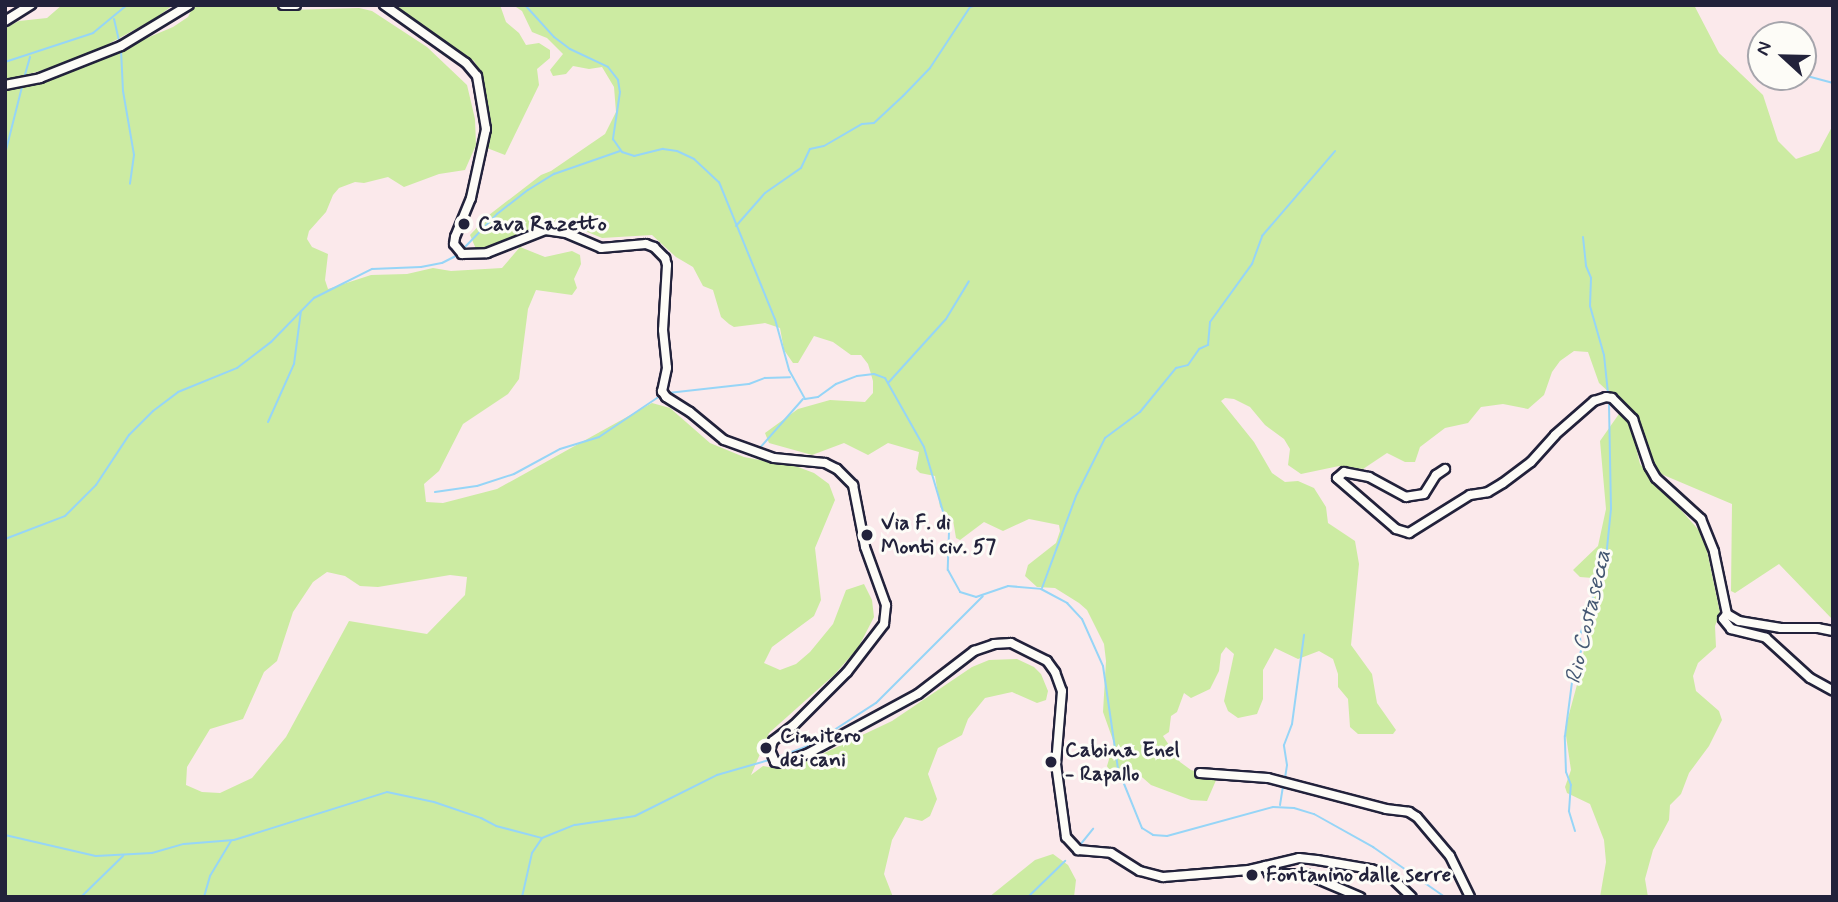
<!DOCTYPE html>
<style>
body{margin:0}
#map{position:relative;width:1838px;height:902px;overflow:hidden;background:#fbe9eb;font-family:Mynerve,sans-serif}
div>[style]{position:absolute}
.green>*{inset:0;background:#cceba2}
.stream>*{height:2px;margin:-1px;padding:0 1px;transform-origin:1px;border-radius:1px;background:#96d5f7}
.roads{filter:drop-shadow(2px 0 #22223b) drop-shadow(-2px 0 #22223b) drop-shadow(0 2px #22223b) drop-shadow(0 -2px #22223b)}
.minor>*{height:8px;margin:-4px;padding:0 4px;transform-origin:4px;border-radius:4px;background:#fdfcf7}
.dots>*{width:19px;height:19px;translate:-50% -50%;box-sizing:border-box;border:4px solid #fdfcf7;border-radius:50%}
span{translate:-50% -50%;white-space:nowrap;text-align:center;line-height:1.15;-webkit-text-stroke:6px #fdfcf7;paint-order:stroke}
.poi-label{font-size:21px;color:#22223b;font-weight:700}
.left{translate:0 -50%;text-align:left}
.water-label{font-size:23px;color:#455873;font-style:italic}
.frame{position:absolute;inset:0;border:7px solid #22223b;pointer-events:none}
.north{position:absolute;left:1747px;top:21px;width:70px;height:70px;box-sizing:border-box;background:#fdfcf7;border:2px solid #a5a5ac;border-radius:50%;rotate:292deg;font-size:19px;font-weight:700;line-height:28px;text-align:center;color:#22223b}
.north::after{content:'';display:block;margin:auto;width:24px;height:32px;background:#22223b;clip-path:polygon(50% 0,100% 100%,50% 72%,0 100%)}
</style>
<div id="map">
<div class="green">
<div style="clip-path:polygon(62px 5px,173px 5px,156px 18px,81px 59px,5px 81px,5px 28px,19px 21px,47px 18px)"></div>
<div style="clip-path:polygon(evenodd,194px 5px,271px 5px,290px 10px,359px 8px,372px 11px,427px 47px,467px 85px,475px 119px,476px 145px,465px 170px,439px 174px,404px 187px,388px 177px,364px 183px,355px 182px,339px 188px,333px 195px,326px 212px,309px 231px,307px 239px,312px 247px,328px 254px,325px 280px,328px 289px,371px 275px,407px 274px,433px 268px,451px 271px,502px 268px,520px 247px,545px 257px,572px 251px,580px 255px,581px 264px,574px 279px,577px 288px,572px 295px,536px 290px,528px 309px,519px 379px,508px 394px,463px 424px,439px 471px,424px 484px,426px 502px,443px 503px,497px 489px,652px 403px,670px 408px,710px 443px,744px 457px,798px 467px,814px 473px,829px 484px,835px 500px,815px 548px,821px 600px,814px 616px,772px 647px,764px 663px,780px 670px,796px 664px,810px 652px,833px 624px,846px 590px,864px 584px,872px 600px,874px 617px,858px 648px,834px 675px,769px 733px,751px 775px,763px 766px,781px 769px,799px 765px,892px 721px,972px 667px,989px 660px,1017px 659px,1034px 667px,1041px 674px,1048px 691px,1046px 700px,1037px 703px,1012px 692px,985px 698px,968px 719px,962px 735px,938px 748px,928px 774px,937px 799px,930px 816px,922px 821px,905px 817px,892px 840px,884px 874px,893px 897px,5px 897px,5px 88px,38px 81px,71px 70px,173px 27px,188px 17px,194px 5px,327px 572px,345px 576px,360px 586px,378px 587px,450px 575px,467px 577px,465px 595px,427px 634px,349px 621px,286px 737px,252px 778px,220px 793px,202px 792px,186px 785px,187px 767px,210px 729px,243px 719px,264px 672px,277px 661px,293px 612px,313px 582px,327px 572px)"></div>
<div style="clip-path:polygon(389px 5px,500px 5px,506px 22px,519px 33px,526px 45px,539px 43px,550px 50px,550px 58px,537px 69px,539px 85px,505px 155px,487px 148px,492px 127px,482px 75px,474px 61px)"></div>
<div style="clip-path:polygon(513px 5px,1694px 5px,1719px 53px,1763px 95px,1778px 141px,1796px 159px,1819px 151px,1833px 125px,1833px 620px,1779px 564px,1735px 593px,1731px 591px,1732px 504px,1654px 471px,1638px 419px,1599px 383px,1588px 352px,1574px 351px,1560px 361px,1552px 372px,1544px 395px,1528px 409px,1503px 404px,1481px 407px,1468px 423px,1445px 428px,1420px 447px,1415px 462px,1405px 462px,1387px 453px,1363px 469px,1339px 466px,1301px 474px,1288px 465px,1290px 449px,1284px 439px,1265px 425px,1250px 407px,1234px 399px,1225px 398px,1221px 401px,1254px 442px,1272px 473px,1285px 482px,1298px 481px,1314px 488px,1326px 507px,1328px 523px,1355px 541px,1359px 564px,1351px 645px,1372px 674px,1377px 703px,1396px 730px,1393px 734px,1358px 734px,1350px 727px,1348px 699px,1338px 687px,1338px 674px,1333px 659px,1319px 651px,1298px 659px,1275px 648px,1263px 670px,1263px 699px,1257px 714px,1238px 718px,1228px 711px,1224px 701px,1234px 654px,1226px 647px,1221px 654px,1219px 671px,1210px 689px,1191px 698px,1184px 693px,1177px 712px,1171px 716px,1169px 732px,1163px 736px,1180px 762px,1191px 770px,1217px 778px,1207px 801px,1191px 800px,1151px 785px,1127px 764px,1111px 775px,1107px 766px,1114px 743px,1103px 712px,1106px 661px,1104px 644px,1087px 610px,1079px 603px,1055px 588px,1037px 587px,1025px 576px,1028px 565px,1056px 543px,1060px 531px,1059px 525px,1029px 519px,1003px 531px,984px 522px,960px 540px,956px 538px,953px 520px,940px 507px,935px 476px,920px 473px,916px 469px,919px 452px,888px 443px,868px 455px,844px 443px,812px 455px,769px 443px,765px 433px,798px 409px,830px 400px,865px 402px,873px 393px,873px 381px,868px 364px,861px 355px,851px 355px,833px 342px,814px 336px,798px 363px,793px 363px,784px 350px,780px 328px,765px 323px,734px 327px,729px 324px,721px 317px,713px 290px,703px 286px,693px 267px,676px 257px,652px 235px,602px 238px,561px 221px,547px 223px,484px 249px,476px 249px,470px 235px,489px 215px,541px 175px,551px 171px,605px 134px,616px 112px,614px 87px,602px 67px,589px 69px,573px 66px,566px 74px,553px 76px,550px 70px,563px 54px,547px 38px,532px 32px,522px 11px)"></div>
<div style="clip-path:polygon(1621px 411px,1630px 422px,1640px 464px,1704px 536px,1720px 613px,1715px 626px,1716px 647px,1698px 663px,1693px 676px,1696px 691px,1719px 711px,1722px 720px,1709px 746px,1689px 773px,1681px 794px,1670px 805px,1669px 820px,1653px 850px,1645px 879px,1648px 897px,1600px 897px,1606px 862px,1604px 840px,1590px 804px,1567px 793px,1565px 787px,1571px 770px,1565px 729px,1578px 681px,1597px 582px,1593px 578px,1580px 577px,1573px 570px,1598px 546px,1606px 509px,1600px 441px)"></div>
<div style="clip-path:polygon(1053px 854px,1068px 865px,1076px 880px,1074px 897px,989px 897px,1035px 860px)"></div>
</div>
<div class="stream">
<div style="left:525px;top:5px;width:43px;rotate:47.8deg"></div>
<div style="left:554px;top:37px;width:20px;rotate:37deg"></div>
<div style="left:570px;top:49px;width:42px;rotate:25.3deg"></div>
<div style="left:608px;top:67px;width:16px;rotate:52deg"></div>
<div style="left:618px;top:80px;width:12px;rotate:81deg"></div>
<div style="left:620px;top:92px;width:48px;rotate:98.5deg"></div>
<div style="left:613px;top:139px;width:16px;rotate:55deg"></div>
<div style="left:622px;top:152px;width:13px;rotate:18deg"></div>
<div style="left:634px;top:156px;width:30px;rotate:-14deg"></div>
<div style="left:663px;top:149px;width:14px;rotate:8deg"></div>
<div style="left:677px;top:151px;width:19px;rotate:25deg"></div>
<div style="left:694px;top:159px;width:34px;rotate:43deg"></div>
<div style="left:719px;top:182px;width:148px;rotate:67.8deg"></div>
<div style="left:775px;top:319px;width:53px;rotate:74.6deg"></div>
<div style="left:789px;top:370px;width:33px;rotate:61deg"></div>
<div style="left:805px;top:399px;width:13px;rotate:-9deg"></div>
<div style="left:818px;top:397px;width:22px;rotate:-36deg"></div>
<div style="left:836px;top:384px;width:22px;rotate:-21deg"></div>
<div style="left:857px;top:376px;width:17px;rotate:-7deg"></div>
<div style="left:874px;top:374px;width:12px;rotate:20deg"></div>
<div style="left:885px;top:378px;width:79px;rotate:60.5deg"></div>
<div style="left:924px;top:447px;width:89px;rotate:73.6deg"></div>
<div style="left:949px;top:532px;width:38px;rotate:92deg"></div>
<div style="left:948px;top:570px;width:25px;rotate:61deg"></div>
<div style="left:960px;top:592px;width:17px;rotate:17deg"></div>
<div style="left:976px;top:597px;width:34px;rotate:-19deg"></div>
<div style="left:1008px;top:586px;width:33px;rotate:5deg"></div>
<div style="left:1041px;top:589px;width:30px;rotate:28deg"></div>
<div style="left:1067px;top:603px;width:22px;rotate:47deg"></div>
<div style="left:1082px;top:619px;width:51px;rotate:65.9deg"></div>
<div style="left:1103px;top:666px;width:104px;rotate:81.7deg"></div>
<div style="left:1118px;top:769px;width:64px;rotate:67.9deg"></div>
<div style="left:1142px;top:828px;width:13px;rotate:32deg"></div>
<div style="left:1153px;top:835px;width:14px;rotate:4deg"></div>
<div style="left:1167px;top:836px;width:110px;rotate:-15.3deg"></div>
<div style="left:1273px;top:807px;width:21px;rotate:3deg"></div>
<div style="left:1294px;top:808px;width:21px;rotate:17deg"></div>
<div style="left:1314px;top:814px;width:68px;rotate:29.2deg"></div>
<div style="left:1373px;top:847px;width:88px;rotate:34.8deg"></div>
<div style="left:114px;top:19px;width:26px;rotate:77deg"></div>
<div style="left:121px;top:50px;width:41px;rotate:87.2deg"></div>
<div style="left:123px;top:91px;width:65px;rotate:80.2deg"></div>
<div style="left:134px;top:155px;width:29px;rotate:98deg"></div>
<div style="left:5px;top:62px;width:93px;rotate:-18.2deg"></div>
<div style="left:93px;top:33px;width:44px;rotate:-39.5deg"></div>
<div style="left:1807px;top:76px;width:27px;rotate:15deg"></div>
<div style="left:24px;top:78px;width:22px;rotate:-74deg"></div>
<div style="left:5px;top:154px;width:73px;rotate:-75.8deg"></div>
<div style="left:736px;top:226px;width:44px;rotate:-48.7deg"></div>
<div style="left:765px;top:193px;width:44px;rotate:-34.8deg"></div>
<div style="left:801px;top:168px;width:21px;rotate:-65deg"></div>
<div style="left:810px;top:149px;width:14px;rotate:-12deg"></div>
<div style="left:824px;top:146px;width:44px;rotate:-30.1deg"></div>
<div style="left:862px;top:124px;width:12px;rotate:-5deg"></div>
<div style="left:874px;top:123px;width:40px;rotate:-43deg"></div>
<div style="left:903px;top:96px;width:39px;rotate:-46deg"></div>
<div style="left:930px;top:68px;width:73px;rotate:-56.7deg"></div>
<div style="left:970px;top:7px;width:7px;rotate:-16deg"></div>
<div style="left:1583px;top:237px;width:29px;rotate:84deg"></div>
<div style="left:1586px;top:266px;width:13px;rotate:67deg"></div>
<div style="left:1591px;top:278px;width:28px;rotate:92deg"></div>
<div style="left:1590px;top:306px;width:51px;rotate:74.1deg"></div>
<div style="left:1604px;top:355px;width:37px;rotate:84deg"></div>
<div style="left:463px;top:249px;width:49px;rotate:-45.8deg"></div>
<div style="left:497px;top:214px;width:39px;rotate:-38deg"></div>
<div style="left:528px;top:190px;width:31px;rotate:-32deg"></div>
<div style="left:554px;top:174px;width:70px;rotate:-19.2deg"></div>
<div style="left:888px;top:383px;width:86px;rotate:-47.8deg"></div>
<div style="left:946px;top:319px;width:44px;rotate:-58.8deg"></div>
<div style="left:668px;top:393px;width:81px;rotate:-6.3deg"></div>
<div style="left:749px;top:384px;width:17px;rotate:-21deg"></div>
<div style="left:765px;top:378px;width:25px;rotate:-2deg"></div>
<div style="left:268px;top:422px;width:64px;rotate:-65.9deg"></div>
<div style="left:294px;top:364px;width:53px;rotate:-82.5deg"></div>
<div style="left:758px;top:450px;width:68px;rotate:-48.6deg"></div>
<div style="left:435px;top:492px;width:42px;rotate:-8.1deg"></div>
<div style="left:477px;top:486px;width:39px;rotate:-18deg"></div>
<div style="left:514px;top:474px;width:52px;rotate:-28.5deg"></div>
<div style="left:560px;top:449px;width:41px;rotate:-17.1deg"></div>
<div style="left:599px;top:437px;width:73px;rotate:-33.9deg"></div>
<div style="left:5px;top:539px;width:64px;rotate:-21deg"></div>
<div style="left:65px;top:516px;width:44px;rotate:-45deg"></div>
<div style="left:96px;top:485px;width:60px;rotate:-56.6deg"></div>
<div style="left:129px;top:435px;width:34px;rotate:-45deg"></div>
<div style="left:153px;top:411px;width:31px;rotate:-37deg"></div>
<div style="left:178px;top:392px;width:64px;rotate:-22.1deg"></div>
<div style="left:237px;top:368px;width:43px;rotate:-37.4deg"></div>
<div style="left:271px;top:342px;width:62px;rotate:-45.7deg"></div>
<div style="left:314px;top:298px;width:65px;rotate:-26.6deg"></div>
<div style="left:372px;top:269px;width:49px;rotate:-2.3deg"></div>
<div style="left:421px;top:267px;width:21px;rotate:-11deg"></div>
<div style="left:442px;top:263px;width:16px;rotate:-27deg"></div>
<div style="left:1042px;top:588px;width:98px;rotate:-69.7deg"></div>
<div style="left:1076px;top:496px;width:65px;rotate:-63.4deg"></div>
<div style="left:1105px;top:438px;width:44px;rotate:-36.6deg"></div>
<div style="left:1140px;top:412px;width:57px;rotate:-50.7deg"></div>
<div style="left:1176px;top:368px;width:12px;rotate:-14deg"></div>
<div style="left:1188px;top:365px;width:19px;rotate:-55deg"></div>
<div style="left:1199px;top:349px;width:10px;rotate:-24deg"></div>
<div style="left:1208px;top:345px;width:23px;rotate:-85deg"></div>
<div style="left:1210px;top:322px;width:72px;rotate:-54.1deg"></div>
<div style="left:1252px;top:264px;width:30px;rotate:-70deg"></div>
<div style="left:1262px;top:236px;width:112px;rotate:-49.3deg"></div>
<div style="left:778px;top:757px;width:35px;rotate:-20deg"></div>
<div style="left:811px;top:745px;width:77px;rotate:-32.9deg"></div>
<div style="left:876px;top:703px;width:151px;rotate:-45deg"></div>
<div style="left:1285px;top:778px;width:13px;rotate:-81deg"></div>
<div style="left:1287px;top:765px;width:20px;rotate:-99deg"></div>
<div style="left:1284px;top:745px;width:22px;rotate:-69deg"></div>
<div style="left:1292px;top:724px;width:90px;rotate:-82.3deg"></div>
<div style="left:1280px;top:805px;width:18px;rotate:-81deg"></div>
<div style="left:1575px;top:831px;width:21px;rotate:-107deg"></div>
<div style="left:1569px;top:811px;width:26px;rotate:-86deg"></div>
<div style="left:1571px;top:785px;width:14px;rotate:-111deg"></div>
<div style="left:1566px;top:772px;width:36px;rotate:-92deg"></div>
<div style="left:1565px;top:736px;width:63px;rotate:-82.6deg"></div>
<div style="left:1573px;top:674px;width:24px;rotate:-71deg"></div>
<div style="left:1581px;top:651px;width:16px;rotate:-94deg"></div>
<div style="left:1580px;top:635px;width:81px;rotate:-71.3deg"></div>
<div style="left:1606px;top:558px;width:49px;rotate:-84.2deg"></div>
<div style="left:1611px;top:509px;width:107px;rotate:-91.1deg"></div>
<div style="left:5px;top:835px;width:93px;rotate:13deg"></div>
<div style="left:96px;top:856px;width:56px;rotate:-3.1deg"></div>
<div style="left:152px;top:853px;width:33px;rotate:-16deg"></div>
<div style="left:184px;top:844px;width:50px;rotate:-4.6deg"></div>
<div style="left:234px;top:840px;width:160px;rotate:-17.4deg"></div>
<div style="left:387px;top:792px;width:48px;rotate:12deg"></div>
<div style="left:434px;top:802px;width:50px;rotate:18.8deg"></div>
<div style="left:481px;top:818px;width:17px;rotate:28deg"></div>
<div style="left:496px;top:826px;width:48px;rotate:14.6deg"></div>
<div style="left:1080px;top:845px;width:21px;rotate:-51deg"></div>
<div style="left:81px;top:897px;width:59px;rotate:-44.3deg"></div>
<div style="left:204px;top:897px;width:22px;rotate:-74deg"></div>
<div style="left:210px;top:876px;width:41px;rotate:-59deg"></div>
<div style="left:522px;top:897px;width:45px;rotate:-77.2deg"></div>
<div style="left:532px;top:853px;width:18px;rotate:-56deg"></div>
<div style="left:542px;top:838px;width:35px;rotate:-22deg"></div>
<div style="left:575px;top:825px;width:61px;rotate:-8.5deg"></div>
<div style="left:635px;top:816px;width:92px;rotate:-26.6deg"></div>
<div style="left:717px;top:775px;width:54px;rotate:-16.1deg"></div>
<div style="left:1028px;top:897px;width:52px;rotate:-44.2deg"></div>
<div style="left:1142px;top:897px;width:1px;rotate:-45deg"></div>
<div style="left:1582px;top:897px;width:5px"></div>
</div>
<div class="roads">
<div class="minor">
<div style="left:283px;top:5px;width:13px"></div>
<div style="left:384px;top:5px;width:100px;rotate:35.3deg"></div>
<div style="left:466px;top:63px;width:17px;rotate:50deg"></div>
<div style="left:477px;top:76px;width:54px;rotate:80.4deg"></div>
<div style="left:486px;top:129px;width:71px;rotate:102.3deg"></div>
<div style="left:471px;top:198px;width:42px;rotate:112.3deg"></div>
<div style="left:455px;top:237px;width:7px;rotate:98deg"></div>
<div style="left:454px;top:244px;width:13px;rotate:51deg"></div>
<div style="left:462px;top:254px;width:25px;rotate:-2deg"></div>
<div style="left:487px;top:253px;width:62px;rotate:-21.6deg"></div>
<div style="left:545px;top:230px;width:21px;rotate:8deg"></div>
<div style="left:566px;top:233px;width:38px;rotate:23deg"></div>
<div style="left:601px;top:248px;width:45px;rotate:-5.1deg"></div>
<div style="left:646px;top:244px;width:9px;rotate:21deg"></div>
<div style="left:654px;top:247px;width:16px;rotate:45deg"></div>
<div style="left:665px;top:258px;width:7px;rotate:74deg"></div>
<div style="left:667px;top:265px;width:65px;rotate:93.5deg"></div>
<div style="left:663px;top:330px;width:38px;rotate:84deg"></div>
<div style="left:667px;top:368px;width:24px;rotate:102deg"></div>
<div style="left:662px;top:391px;width:7px;rotate:56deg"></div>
<div style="left:666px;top:397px;width:28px;rotate:32deg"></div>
<div style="left:690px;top:412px;width:44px;rotate:39.5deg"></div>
<div style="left:724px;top:440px;width:53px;rotate:19.8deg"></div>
<div style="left:774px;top:458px;width:51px;rotate:5.6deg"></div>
<div style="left:825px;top:463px;width:13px;rotate:27deg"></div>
<div style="left:837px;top:469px;width:23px;rotate:45deg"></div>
<div style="left:853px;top:485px;width:63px;rotate:79deg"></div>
<div style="left:865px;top:547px;width:62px;rotate:70.1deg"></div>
<div style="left:886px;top:605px;width:19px;rotate:96deg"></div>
<div style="left:884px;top:624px;width:61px;rotate:127.6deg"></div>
<div style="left:847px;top:672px;width:75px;rotate:135deg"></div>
<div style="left:794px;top:725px;width:26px;rotate:143deg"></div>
<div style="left:773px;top:741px;width:9px;rotate:108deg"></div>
<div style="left:770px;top:750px;width:13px;rotate:67deg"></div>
<div style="left:775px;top:762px;width:6px;rotate:9deg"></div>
<div style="left:781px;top:763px;width:28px;rotate:-19deg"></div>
<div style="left:807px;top:754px;width:126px;rotate:-28.4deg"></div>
<div style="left:918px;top:694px;width:71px;rotate:-37.5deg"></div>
<div style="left:974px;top:651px;width:21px;rotate:-19deg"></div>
<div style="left:994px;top:644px;width:17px;rotate:-3deg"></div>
<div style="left:1011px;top:643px;width:40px;rotate:26.6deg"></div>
<div style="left:1047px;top:661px;width:14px;rotate:54deg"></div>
<div style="left:1055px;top:672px;width:20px;rotate:70deg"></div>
<div style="left:1062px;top:691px;width:73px;rotate:94.7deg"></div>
<div style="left:1056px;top:764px;width:74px;rotate:82.2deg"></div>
<div style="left:1066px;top:837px;width:18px;rotate:47deg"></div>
<div style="left:1078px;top:850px;width:33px;rotate:5deg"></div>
<div style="left:1111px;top:853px;width:34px;rotate:32deg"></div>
<div style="left:1140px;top:871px;width:24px;rotate:15deg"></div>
<div style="left:1163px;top:877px;width:86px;rotate:-4.7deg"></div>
<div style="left:1249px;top:870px;width:51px;rotate:-13.5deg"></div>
<div style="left:1299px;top:858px;width:18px;rotate:6deg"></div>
<div style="left:1317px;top:860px;width:55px;rotate:9.5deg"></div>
<div style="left:1371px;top:869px;width:20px;rotate:20deg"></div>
<div style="left:1390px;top:876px;width:30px;rotate:44deg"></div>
<div style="left:5px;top:21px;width:31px;rotate:-32deg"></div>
<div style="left:5px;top:85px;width:36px;rotate:-11deg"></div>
<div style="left:40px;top:78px;width:87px;rotate:-21.6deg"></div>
<div style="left:121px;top:46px;width:79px;rotate:-31.1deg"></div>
<div style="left:1445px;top:469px;width:11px;rotate:146deg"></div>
<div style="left:1436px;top:475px;width:22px;rotate:122deg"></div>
<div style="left:1424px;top:494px;width:18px;rotate:171deg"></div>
<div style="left:1406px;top:497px;width:42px;rotate:-151.6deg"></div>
<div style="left:1369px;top:477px;width:25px;rotate:-169deg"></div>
<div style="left:1344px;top:472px;width:9px;rotate:139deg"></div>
<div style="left:1337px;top:478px;width:78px;rotate:40.8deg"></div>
<div style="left:1396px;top:529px;width:14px;rotate:17deg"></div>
<div style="left:1409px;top:533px;width:72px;rotate:-31.9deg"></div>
<div style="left:1470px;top:495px;width:18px;rotate:-9deg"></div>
<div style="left:1488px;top:492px;width:17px;rotate:-31deg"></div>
<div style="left:1503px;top:483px;width:35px;rotate:-37deg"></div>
<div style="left:1531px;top:462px;width:36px;rotate:-48deg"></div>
<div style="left:1555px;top:435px;width:52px;rotate:-41.1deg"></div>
<div style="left:1594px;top:401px;width:13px;rotate:-18deg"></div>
<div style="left:1606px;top:397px;width:6px;rotate:9deg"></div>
<div style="left:1612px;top:398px;width:30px;rotate:45deg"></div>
<div style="left:1633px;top:419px;width:50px;rotate:71.2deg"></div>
<div style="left:1649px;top:466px;width:14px;rotate:60deg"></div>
<div style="left:1656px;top:478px;width:61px;rotate:42.3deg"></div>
<div style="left:1701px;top:519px;width:35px;rotate:68deg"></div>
<div style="left:1714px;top:552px;width:63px;rotate:78.2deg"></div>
<div style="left:1833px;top:631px;width:15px;rotate:-169deg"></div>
<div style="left:1818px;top:628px;width:37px;rotate:180deg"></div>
<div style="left:1781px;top:628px;width:43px;rotate:-170.5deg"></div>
<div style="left:1739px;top:621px;width:14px;rotate:-150deg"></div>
<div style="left:1727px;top:614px;width:6px;rotate:129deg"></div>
<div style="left:1723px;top:619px;width:13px;rotate:51deg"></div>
<div style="left:1731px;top:629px;width:36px;rotate:14deg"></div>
<div style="left:1766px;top:638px;width:59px;rotate:42.3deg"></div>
<div style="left:1810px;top:678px;width:26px;rotate:29deg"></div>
<div style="left:1200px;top:773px;width:68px;rotate:4.2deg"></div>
<div style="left:1268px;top:778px;width:122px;rotate:14.7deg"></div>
<div style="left:1386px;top:809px;width:23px;rotate:7deg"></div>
<div style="left:1409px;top:812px;width:9px;rotate:32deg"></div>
<div style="left:1417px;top:817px;width:51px;rotate:49.8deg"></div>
<div style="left:1450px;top:856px;width:46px;rotate:64deg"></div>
<div style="left:1265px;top:866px;width:9px;rotate:63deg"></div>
<div style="left:1269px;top:874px;width:37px"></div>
<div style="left:1306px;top:874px;width:59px;rotate:23.1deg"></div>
</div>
</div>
<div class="dots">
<div style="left:464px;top:224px;background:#22223b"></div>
<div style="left:867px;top:535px;background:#22223b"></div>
<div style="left:766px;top:748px;background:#22223b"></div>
<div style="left:1051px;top:762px;background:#22223b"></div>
<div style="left:1252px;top:875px;background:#22223b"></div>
</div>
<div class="poi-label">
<span class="left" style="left:478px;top:224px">Cava Razetto</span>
<span class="left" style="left:881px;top:535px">Via F. di<br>Monti civ. 57</span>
<span class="left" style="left:780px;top:748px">Cimitero<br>dei cani</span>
<span class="left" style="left:1065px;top:762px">Cabina Enel<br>- Rapallo</span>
<span class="left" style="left:1266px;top:875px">Fontanino dalle serre</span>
</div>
<div class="water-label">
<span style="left:1589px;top:617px;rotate:-77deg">Rio Costasecca</span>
</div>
<div class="frame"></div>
<div class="north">N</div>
</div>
